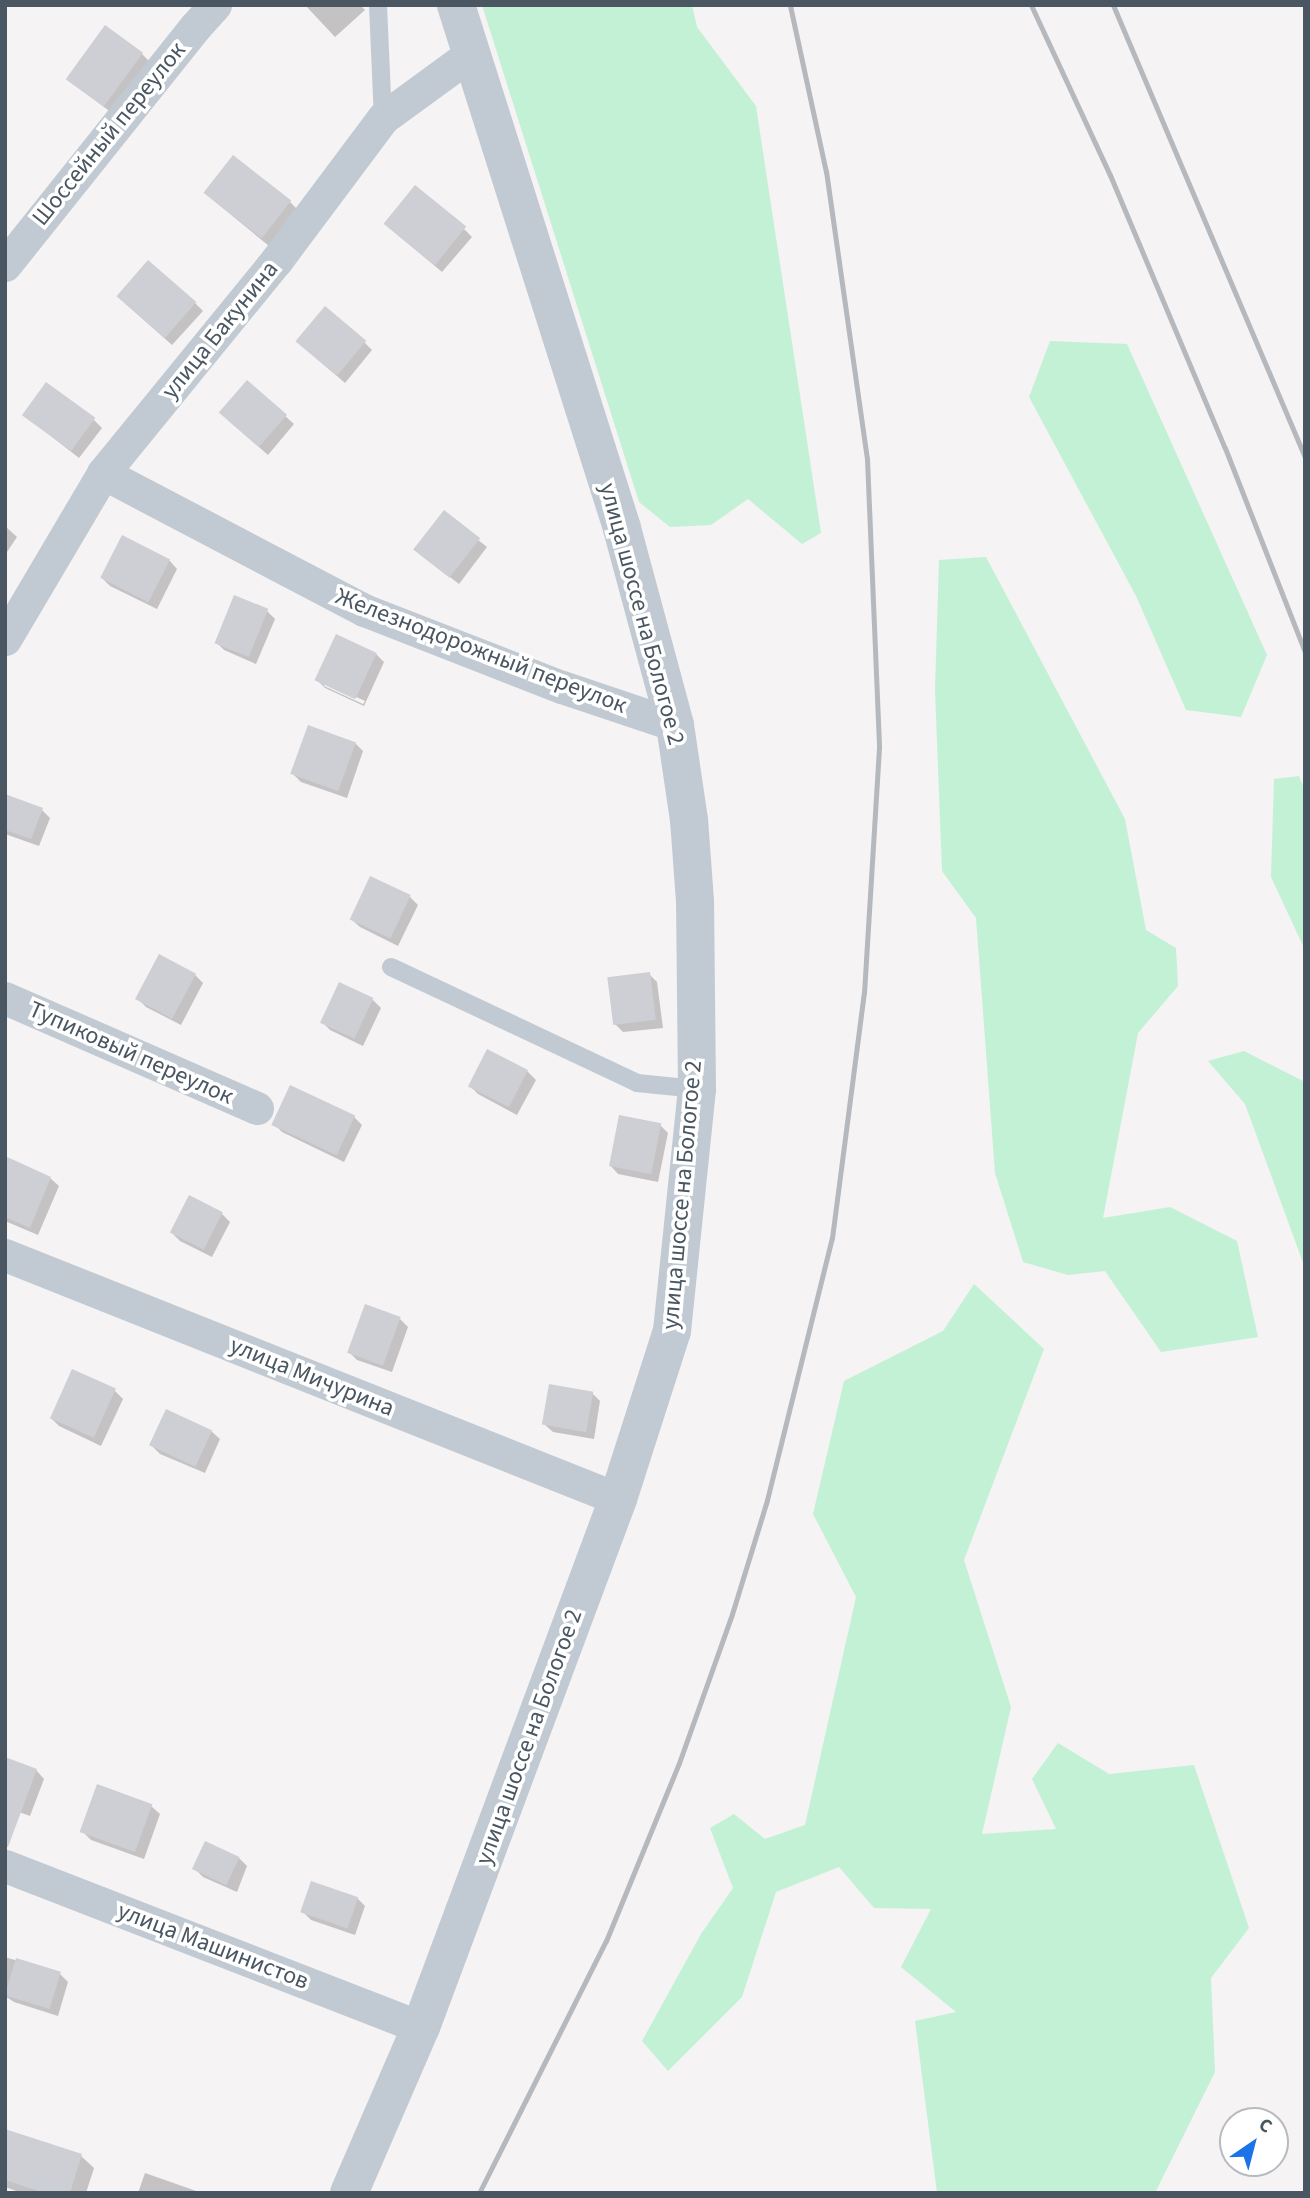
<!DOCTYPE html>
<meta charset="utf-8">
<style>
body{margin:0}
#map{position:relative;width:1310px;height:2198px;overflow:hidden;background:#f5f3f3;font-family:"Source Sans 3",sans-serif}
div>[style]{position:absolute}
.green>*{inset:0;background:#c3f1d5}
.shadow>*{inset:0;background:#0003}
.building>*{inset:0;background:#cdcfd5;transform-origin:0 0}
.service>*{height:18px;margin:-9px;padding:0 9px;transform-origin:9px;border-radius:9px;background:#c1cad2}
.minor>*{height:33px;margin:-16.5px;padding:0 16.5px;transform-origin:16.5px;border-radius:16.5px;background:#c1cad2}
.tertiary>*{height:38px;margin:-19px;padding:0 19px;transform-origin:19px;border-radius:19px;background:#c1cad2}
.rail>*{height:5px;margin:-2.5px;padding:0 2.5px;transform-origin:2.5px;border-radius:2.5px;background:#b5b8bd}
span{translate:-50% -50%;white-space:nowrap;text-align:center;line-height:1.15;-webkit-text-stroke:7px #fff;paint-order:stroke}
.street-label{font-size:24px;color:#4a5661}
.frame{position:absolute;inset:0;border:7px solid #4a5661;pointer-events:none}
.north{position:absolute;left:1219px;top:2107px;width:70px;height:70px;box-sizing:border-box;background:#fff;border:2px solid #b7bbc0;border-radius:50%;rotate:35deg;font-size:19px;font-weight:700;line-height:28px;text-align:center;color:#4a5661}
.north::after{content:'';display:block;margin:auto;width:24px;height:32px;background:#1a73e8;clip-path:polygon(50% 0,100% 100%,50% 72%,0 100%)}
</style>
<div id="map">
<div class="green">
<div style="clip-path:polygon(482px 5px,692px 5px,697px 27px,756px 106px,821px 533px,802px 544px,748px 499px,711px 525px,670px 527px,639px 502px)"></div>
<div style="clip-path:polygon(1050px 341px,1127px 344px,1267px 655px,1241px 717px,1186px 710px,1136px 596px,1029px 397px)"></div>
<div style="clip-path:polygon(986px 557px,1125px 819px,1146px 930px,1176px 948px,1178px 986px,1138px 1033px,1103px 1218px,1170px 1207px,1237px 1241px,1258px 1337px,1161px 1352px,1105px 1271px,1068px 1275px,1023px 1262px,995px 1173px,976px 918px,942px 871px,935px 690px,939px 560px)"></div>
<div style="clip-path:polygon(1299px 776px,1305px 791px,1305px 950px,1271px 877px,1274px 779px)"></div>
<div style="clip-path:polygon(1244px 1051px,1305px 1082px,1305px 1268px,1245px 1104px,1208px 1061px)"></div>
<div style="clip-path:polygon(974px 1284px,1044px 1349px,964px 1560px,1011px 1707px,982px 1834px,1056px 1829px,1032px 1779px,1058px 1743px,1109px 1774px,1194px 1765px,1249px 1928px,1211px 1978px,1215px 2072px,1155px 2193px,937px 2193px,915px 2021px,956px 2012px,901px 1967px,931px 1909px,874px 1908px,839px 1867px,776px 1892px,742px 1997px,668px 2071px,642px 2041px,701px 1934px,733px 1888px,710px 1828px,734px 1814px,765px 1839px,805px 1825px,856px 1597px,813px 1514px,844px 1381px,943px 1331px)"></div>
</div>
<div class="shadow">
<div style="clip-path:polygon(305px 5px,360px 5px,365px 10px,335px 37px)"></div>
<div style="clip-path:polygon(142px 54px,150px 62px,113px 114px,68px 79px)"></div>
<div style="clip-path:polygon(213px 200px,290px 202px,298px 210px,269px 246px)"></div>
<div style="clip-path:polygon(464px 229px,472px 237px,442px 272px,393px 231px)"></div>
<div style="clip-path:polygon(195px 303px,203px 311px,172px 345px,126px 304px)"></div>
<div style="clip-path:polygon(364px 342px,372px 350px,345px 383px,306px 349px)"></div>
<div style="clip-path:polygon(247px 382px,294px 424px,268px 455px,228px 420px)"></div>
<div style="clip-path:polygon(24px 415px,94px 420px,102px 428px,79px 458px)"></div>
<div style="clip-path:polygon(444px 513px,487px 547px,459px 584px,424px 557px)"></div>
<div style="clip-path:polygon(5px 526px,17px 537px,5px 555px)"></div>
<div style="clip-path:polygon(169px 560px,177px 569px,157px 609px,110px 586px,102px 578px)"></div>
<div style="clip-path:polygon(267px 611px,275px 619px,256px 664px,224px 650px,216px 642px)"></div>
<div style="clip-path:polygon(evenodd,376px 654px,384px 662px,364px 706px,325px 688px,317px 680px,376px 654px,324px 682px,365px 701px,363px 704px,324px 686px,324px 682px)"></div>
<div style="clip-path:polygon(355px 743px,363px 751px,347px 798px,301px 782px,293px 774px)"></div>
<div style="clip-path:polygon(5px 796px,42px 810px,50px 818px,39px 846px,5px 834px)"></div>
<div style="clip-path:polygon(410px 897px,418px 905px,398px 946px,360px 927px,351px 919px)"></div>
<div style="clip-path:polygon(649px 974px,657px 982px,663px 1028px,623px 1032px,615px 1024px)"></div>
<div style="clip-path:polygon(195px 975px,203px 983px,181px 1025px,146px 1007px,138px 999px)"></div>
<div style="clip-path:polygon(373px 1000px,381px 1008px,363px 1046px,330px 1030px,322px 1022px)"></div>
<div style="clip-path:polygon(488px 1051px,527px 1071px,536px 1080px,517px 1115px,478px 1094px,470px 1086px)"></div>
<div style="clip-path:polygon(354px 1117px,362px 1125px,344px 1162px,282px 1132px,274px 1124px)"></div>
<div style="clip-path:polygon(660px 1125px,668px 1133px,658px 1182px,618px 1174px,610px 1165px)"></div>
<div style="clip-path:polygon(5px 1158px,50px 1178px,59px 1186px,38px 1235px,5px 1221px)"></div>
<div style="clip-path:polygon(222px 1214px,230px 1222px,212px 1257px,180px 1241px,172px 1233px)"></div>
<div style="clip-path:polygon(400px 1319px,408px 1327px,392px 1372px,357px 1360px,349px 1352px)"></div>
<div style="clip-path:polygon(73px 1371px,115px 1391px,123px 1399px,101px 1446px,59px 1426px,51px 1418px)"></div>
<div style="clip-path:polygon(592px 1393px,600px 1401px,594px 1439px,553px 1432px,544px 1424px)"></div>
<div style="clip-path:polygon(167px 1412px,211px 1431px,220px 1439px,205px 1473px,160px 1454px,152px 1446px)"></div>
<div style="clip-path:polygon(36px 1770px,44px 1779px,30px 1816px,5px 1807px)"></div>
<div style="clip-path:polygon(151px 1806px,160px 1814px,144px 1859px,91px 1840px,82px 1831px)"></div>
<div style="clip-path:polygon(239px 1858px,247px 1866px,237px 1892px,203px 1877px,195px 1869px)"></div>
<div style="clip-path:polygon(357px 1898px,365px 1906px,355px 1935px,311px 1920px,303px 1912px)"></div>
<div style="clip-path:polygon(5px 1957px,60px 1974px,68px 1982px,58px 2016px,14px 2002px,5px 1996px)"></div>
<div style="clip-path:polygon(5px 2131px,81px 2156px,94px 2168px,86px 2193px,22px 2193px,5px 2187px)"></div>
<div style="clip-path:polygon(145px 2173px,202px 2193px,138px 2193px)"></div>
</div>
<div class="building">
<div style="left:105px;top:25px;width:47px;height:67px;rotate:36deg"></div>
<div style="left:233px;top:155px;width:74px;height:48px;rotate:38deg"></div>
<div style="left:415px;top:185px;width:66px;height:50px;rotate:39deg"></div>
<div style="left:148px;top:260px;width:64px;height:48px;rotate:41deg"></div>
<div style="left:325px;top:306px;width:54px;height:46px;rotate:40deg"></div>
<div style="left:247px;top:380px;width:53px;height:43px;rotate:41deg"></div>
<div style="left:46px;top:382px;width:61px;height:41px;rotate:36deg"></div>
<div style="left:444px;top:510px;width:46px;height:50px;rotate:38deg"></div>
<div style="left:122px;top:535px;width:54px;height:48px;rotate:27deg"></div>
<div style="left:234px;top:595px;width:37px;height:52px;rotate:22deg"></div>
<div style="left:336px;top:634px;width:45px;height:51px;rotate:25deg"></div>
<div style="left:308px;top:725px;width:51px;height:52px;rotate:20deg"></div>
<div style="clip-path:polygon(5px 794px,43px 808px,31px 839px,5px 830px)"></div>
<div style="left:370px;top:876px;width:45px;height:48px;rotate:25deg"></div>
<div style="left:159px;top:954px;width:42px;height:51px;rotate:28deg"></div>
<div style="left:650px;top:972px;width:48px;height:43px;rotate:83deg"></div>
<div style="left:339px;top:982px;width:38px;height:45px;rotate:25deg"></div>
<div style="left:487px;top:1049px;width:46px;height:42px;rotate:27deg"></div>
<div style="left:290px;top:1085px;width:72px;height:44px;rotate:25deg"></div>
<div style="left:619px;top:1115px;width:43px;height:52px;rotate:11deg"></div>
<div style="clip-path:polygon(5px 1156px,51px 1177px,30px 1228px,5px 1217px)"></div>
<div style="left:189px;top:1195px;width:38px;height:42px;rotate:27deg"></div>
<div style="left:365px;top:1304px;width:38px;height:52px;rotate:20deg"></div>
<div style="left:72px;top:1369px;width:48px;height:54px;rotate:24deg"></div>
<div style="left:549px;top:1384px;width:45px;height:41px;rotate:10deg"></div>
<div style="left:166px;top:1409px;width:51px;height:40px;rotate:25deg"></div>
<div style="clip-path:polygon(5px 1757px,37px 1769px,8px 1847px,5px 1846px)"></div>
<div style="left:97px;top:1784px;width:59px;height:51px;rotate:20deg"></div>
<div style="left:205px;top:1841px;width:38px;height:31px;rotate:25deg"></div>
<div style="left:311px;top:1881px;width:50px;height:33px;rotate:19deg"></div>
<div style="left:16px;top:1958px;width:47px;height:39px;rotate:17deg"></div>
<div style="clip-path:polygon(5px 2129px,82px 2154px,70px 2193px,44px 2193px,5px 2180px)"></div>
</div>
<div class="service">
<div style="left:378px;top:5px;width:113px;rotate:87.5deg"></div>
<div style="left:391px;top:967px;width:272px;rotate:25.2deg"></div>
<div style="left:637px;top:1083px;width:60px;rotate:5.7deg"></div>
</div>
<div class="minor">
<div style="left:5px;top:265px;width:305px;rotate:-51.4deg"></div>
<div style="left:195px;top:27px;width:30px;rotate:-48deg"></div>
<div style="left:103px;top:473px;width:295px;rotate:27.7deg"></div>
<div style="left:364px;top:610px;width:212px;rotate:21.3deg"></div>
<div style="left:562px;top:687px;width:119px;rotate:18.6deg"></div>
<div style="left:5px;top:639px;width:193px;rotate:-59.4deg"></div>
<div style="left:103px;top:473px;width:274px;rotate:-50.8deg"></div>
<div style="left:276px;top:261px;width:179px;rotate:-53.2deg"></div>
<div style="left:383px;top:118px;width:110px;rotate:-36.1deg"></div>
<div style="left:5px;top:998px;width:275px;rotate:23.6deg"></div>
<div style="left:5px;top:1255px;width:660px;rotate:21.7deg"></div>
<div style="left:5px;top:1866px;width:446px;rotate:21.2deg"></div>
</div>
<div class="tertiary">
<div style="left:349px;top:2193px;width:181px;rotate:-66.6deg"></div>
<div style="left:421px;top:2027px;width:564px;rotate:-69.54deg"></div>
<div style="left:618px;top:1499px;width:176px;rotate:-72.2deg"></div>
<div style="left:672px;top:1331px;width:243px;rotate:-84.1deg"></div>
<div style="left:697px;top:1089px;width:188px;rotate:-90.6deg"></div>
<div style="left:695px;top:901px;width:81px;rotate:-94.2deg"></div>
<div style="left:689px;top:820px;width:96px;rotate:-98.4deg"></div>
<div style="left:675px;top:725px;width:204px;rotate:-105.1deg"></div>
<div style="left:622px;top:528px;width:549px;rotate:-107.61deg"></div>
</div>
<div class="rail">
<div style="left:1031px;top:5px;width:187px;rotate:65.1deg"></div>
<div style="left:1110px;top:175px;width:296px;rotate:67.2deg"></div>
<div style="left:1225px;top:448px;width:219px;rotate:68.6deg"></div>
<div style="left:1113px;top:5px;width:491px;rotate:67deg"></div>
<div style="left:479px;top:2193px;width:282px;rotate:-63.3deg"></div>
<div style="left:606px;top:1941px;width:192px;rotate:-67.7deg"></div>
<div style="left:679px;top:1763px;width:158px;rotate:-70.4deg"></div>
<div style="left:732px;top:1614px;width:119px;rotate:-72.9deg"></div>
<div style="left:767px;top:1500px;width:270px;rotate:-76.1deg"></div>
<div style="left:832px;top:1238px;width:247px;rotate:-82.6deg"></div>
<div style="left:864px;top:993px;width:248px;rotate:-86.5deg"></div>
<div style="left:879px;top:745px;width:286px;rotate:-92.4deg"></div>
<div style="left:867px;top:459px;width:290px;rotate:-98.1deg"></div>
<div style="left:826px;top:172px;width:171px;rotate:-102.2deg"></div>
</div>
<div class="street-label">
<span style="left:109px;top:134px;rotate:-51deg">Шоссейный переулок</span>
<span style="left:220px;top:330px;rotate:-51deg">улица Бакунина</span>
<span style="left:642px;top:614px;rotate:75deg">улица шоссе на Бологое 2</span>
<span style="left:481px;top:651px;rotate:21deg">Железнодорожный переулок</span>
<span style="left:131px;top:1053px;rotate:24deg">Тупиковый переулок</span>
<span style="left:682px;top:1195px;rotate:-85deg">улица шоссе на Бологое 2</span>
<span style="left:312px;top:1377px;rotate:22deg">улица Мичурина</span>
<span style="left:529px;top:1737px;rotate:-70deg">улица шоссе на Бологое 2</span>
<span style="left:213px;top:1946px;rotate:21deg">улица Машинистов</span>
</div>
<div class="frame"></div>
<div class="north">С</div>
</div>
